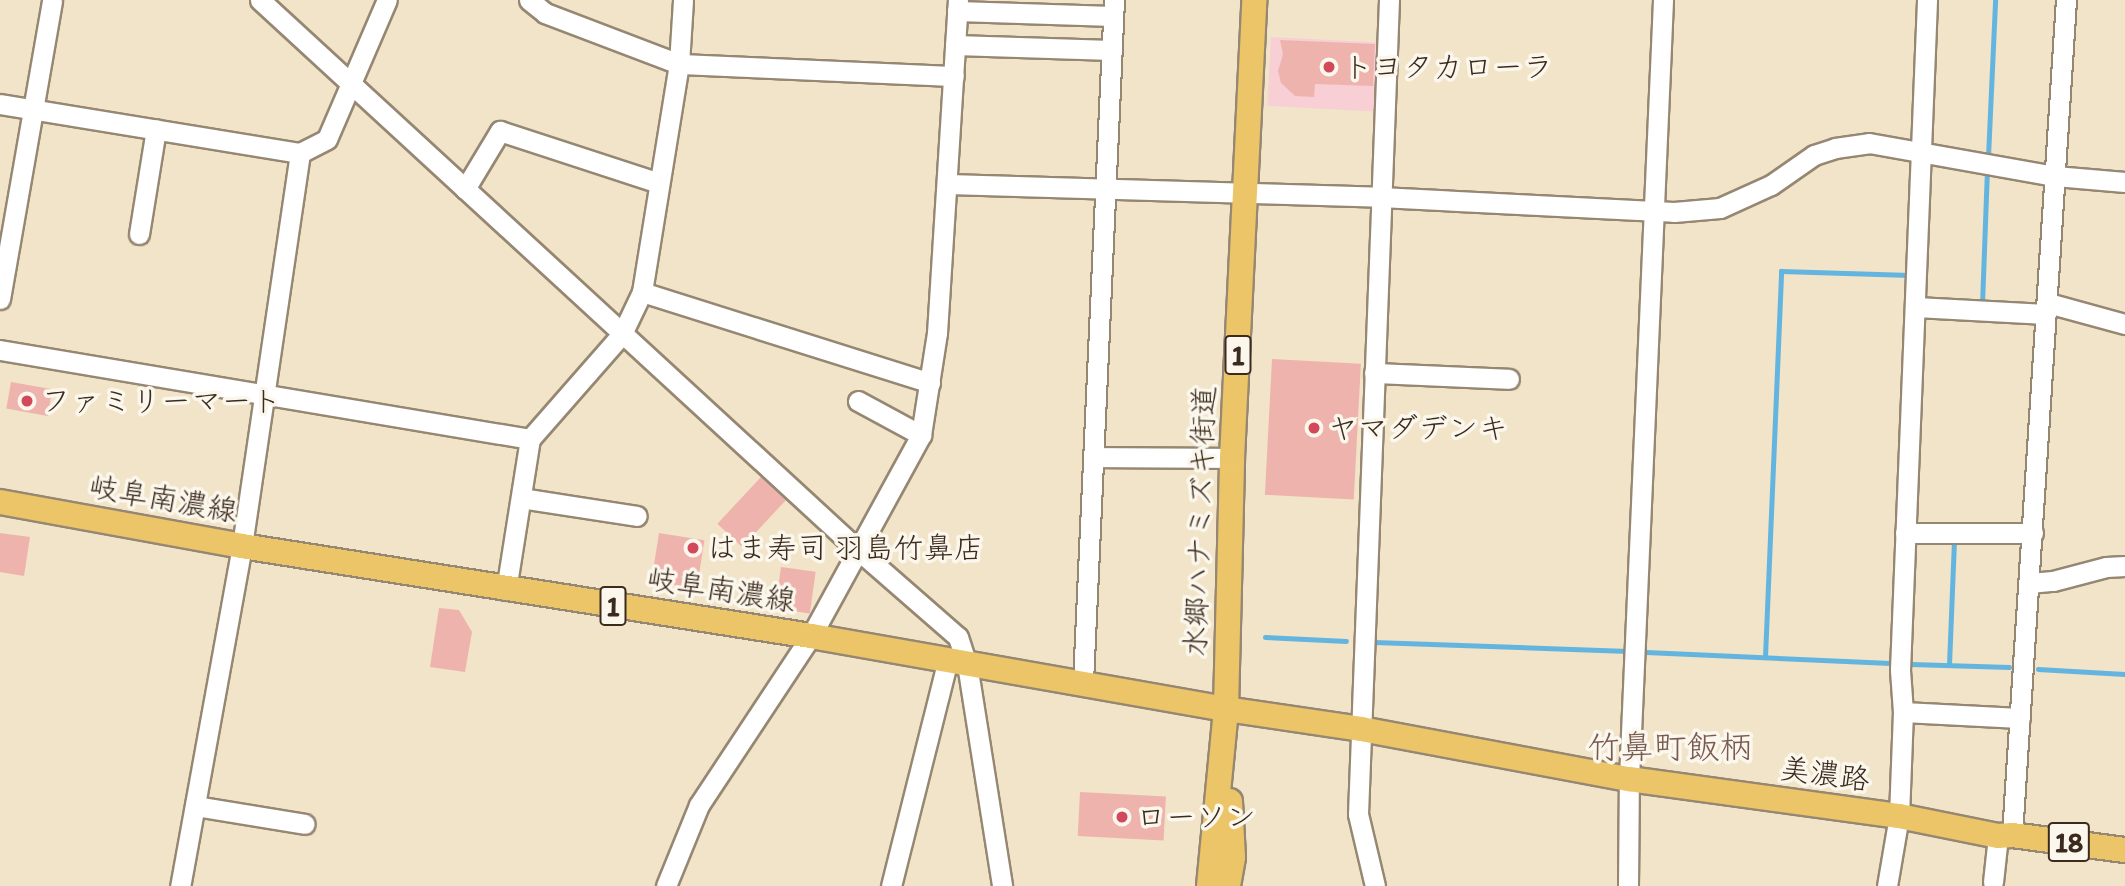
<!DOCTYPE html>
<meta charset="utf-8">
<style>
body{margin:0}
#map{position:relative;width:2125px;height:886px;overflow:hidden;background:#f1e4c8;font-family:Itim,"Klee One",sans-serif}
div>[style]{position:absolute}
.built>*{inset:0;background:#f7cfd5;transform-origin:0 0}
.stream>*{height:4.5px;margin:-2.25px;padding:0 2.25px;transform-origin:2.25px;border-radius:2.25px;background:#63b5df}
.building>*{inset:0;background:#efb3ad;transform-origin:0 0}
.roads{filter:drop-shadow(2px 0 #968773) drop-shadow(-2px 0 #968773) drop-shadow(0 2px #968773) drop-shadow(0 -2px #968773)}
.minor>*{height:19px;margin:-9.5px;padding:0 9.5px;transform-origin:9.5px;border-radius:9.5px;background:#fff}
.major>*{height:24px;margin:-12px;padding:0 12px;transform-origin:12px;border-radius:12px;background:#edc569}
.dots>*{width:19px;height:19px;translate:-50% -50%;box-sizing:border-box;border:4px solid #fbf7ec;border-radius:50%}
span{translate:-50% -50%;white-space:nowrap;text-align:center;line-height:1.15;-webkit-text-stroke:7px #fbf7ec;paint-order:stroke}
.shield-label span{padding:2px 5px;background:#fbf7ec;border:2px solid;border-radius:5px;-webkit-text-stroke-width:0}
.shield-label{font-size:28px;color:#3b2a1e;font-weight:700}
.poi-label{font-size:30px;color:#3b2a1e}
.left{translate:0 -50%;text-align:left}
.street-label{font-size:30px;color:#3b2a1e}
.quarter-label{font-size:33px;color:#7a5a50}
</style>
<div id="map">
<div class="built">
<div style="left:1271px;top:37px;width:112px;height:69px;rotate:3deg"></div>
</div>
<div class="stream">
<div style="left:1988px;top:157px;width:157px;rotate:-87.4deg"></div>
<div style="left:1982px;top:305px;width:134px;rotate:-87.9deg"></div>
<div style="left:1265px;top:637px;width:81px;rotate:2.8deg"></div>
<div style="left:1374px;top:642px;width:254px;rotate:2deg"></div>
<div style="left:1646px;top:652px;width:244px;rotate:2.6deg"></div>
<div style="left:1765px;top:657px;width:386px;rotate:-87.6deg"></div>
<div style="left:1781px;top:271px;width:129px;rotate:1.8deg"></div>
<div style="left:1911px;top:664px;width:98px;rotate:1.8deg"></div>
<div style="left:1949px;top:665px;width:125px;rotate:-87.7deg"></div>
<div style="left:1954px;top:540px;width:3px"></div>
<div style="left:2038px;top:669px;width:87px;rotate:3.3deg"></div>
</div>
<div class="building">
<div style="clip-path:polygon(1280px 40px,1375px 44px,1373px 86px,1315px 84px,1314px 97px,1295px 96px,1281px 83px,1278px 71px,1283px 54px)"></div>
<div style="left:1272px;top:359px;width:89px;height:136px;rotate:3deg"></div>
<div style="left:11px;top:382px;width:42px;height:27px;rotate:10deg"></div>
<div style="left:761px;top:477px;width:34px;height:64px;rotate:43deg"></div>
<div style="clip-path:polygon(0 533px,30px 537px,24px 576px,0 572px)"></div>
<div style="left:659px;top:533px;width:46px;height:49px;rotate:9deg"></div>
<div style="left:781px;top:567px;width:35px;height:42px;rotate:8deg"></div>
<div style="clip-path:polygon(439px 608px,459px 610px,472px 632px,465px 672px,430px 667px)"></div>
<div style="left:1080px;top:792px;width:86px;height:44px;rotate:3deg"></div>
</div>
<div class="roads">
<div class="minor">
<div style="left:260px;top:0;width:811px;rotate:42.6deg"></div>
<div style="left:857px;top:549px;width:134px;rotate:41.1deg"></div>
<div style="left:958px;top:637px;width:28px;rotate:72deg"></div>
<div style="left:967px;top:664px;width:225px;rotate:81deg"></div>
<div style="left:529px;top:0;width:21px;rotate:39deg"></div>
<div style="left:545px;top:13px;width:143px;rotate:20.8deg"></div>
<div style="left:679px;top:64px;width:275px;rotate:2.5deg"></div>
<div style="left:957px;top:11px;width:156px;rotate:1.8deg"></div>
<div style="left:955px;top:45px;width:157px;rotate:1.8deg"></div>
<div style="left:0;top:104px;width:304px;rotate:9.3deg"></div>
<div style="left:300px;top:153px;width:397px;rotate:98.4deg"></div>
<div style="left:242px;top:546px;width:346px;rotate:100.3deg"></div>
<div style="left:300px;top:153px;width:30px;rotate:-27deg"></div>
<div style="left:327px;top:139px;width:151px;rotate:-66.7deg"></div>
<div style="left:948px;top:184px;width:432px;rotate:1.7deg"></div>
<div style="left:1380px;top:197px;width:294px;rotate:2.9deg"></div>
<div style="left:1674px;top:212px;width:46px;rotate:-5deg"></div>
<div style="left:1720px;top:208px;width:56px;rotate:-24.3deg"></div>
<div style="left:1771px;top:185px;width:52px;rotate:-34.9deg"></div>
<div style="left:1814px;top:155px;width:22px;rotate:-18deg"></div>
<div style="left:1835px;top:148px;width:34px;rotate:-8deg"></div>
<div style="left:1869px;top:143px;width:189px;rotate:10.1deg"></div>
<div style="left:2055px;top:176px;width:70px;rotate:4.9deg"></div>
<div style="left:465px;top:189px;width:68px;rotate:-58.9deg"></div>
<div style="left:500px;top:131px;width:167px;rotate:18.1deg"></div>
<div style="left:139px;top:234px;width:106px;rotate:-80.8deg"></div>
<div style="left:642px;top:292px;width:302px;rotate:17.5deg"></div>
<div style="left:0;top:299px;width:303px;rotate:-80.1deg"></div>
<div style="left:2048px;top:303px;width:80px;rotate:15.3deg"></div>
<div style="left:1916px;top:307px;width:130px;rotate:3.1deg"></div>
<div style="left:0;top:350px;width:537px;rotate:9.53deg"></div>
<div style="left:530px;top:439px;width:140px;rotate:-48.8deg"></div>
<div style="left:622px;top:334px;width:47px;rotate:-64.5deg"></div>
<div style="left:642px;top:292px;width:231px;rotate:-80.8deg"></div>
<div style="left:679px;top:64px;width:64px;rotate:-86.4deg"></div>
<div style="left:1374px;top:373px;width:135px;rotate:2.5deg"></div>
<div style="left:858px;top:401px;width:72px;rotate:28.4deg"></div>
<div style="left:1093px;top:457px;width:139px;rotate:0.4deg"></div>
<div style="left:521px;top:498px;width:117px;rotate:8.8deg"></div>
<div style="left:1905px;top:533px;width:128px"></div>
<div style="left:2029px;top:583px;width:24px;rotate:-5deg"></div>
<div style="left:2053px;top:581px;width:55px;rotate:-14.8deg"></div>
<div style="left:2106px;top:567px;width:19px;rotate:-3deg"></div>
<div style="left:506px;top:590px;width:153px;rotate:-81deg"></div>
<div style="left:1083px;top:682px;width:683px;rotate:-87.4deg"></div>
<div style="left:1903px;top:712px;width:117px;rotate:2.9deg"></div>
<div style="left:195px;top:806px;width:111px;rotate:9.3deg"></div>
<div style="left:2012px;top:835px;width:837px;rotate:-86.3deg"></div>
<div style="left:1993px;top:882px;width:46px;rotate:-83.8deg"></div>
<div style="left:666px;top:886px;width:87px;rotate:-67.8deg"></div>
<div style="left:699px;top:805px;width:203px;rotate:-56.5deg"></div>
<div style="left:811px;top:636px;width:229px;rotate:-61.3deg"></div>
<div style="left:921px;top:435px;width:103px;rotate:-81.1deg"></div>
<div style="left:937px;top:333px;width:334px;rotate:-86.4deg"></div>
<div style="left:891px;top:886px;width:234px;rotate:-75.9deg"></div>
<div style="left:1375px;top:886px;width:74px;rotate:-103.3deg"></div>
<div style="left:1358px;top:814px;width:815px;rotate:-87.82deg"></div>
<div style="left:1628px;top:886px;width:107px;rotate:-89.5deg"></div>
<div style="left:1629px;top:779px;width:780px;rotate:-87.5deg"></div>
<div style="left:1887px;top:886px;width:71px;rotate:-80.3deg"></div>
<div style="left:1899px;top:816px;width:104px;rotate:-87.8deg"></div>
<div style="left:1903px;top:712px;width:42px;rotate:-94.1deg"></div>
<div style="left:1900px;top:670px;width:671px;rotate:-87.69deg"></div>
</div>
<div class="major">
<div style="left:0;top:502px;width:246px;rotate:10.3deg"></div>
<div style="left:242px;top:546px;width:576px;rotate:8.99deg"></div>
<div style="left:811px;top:636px;width:421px;rotate:10deg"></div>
<div style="left:1226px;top:709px;width:136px;rotate:8.4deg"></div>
<div style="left:1361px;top:729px;width:273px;rotate:10.6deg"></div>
<div style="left:1629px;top:779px;width:273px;rotate:7.8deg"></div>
<div style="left:1899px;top:816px;width:101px;rotate:11.4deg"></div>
<div style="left:1998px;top:836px;width:14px;rotate:-4deg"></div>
<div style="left:2012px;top:835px;width:114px;rotate:7.6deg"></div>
<div style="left:1209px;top:886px;width:178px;rotate:-84.5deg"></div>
<div style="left:1226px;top:709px;width:251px;rotate:-88.6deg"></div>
<div style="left:1232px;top:458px;width:459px;rotate:-87.2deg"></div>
<div style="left:1228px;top:886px;width:29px;rotate:-80deg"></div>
<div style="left:1233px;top:857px;width:56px;rotate:-93.1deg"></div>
</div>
</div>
<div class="dots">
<div style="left:1329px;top:67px;background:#d1495b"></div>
<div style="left:27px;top:401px;background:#d1495b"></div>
<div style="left:1314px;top:428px;background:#d1495b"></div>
<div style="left:693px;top:548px;background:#d1495b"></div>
<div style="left:1122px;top:817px;background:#d1495b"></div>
</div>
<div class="shield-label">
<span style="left:1238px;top:355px">1</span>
<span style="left:613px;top:606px">1</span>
<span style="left:2069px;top:842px">18</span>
</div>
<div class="poi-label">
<span class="left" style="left:1343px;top:67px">トヨタカローラ</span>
<span class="left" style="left:41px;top:401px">ファミリーマート</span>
<span class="left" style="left:1328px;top:428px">ヤマダデンキ</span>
<span class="left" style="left:707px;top:548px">はま寿司 羽島竹鼻店</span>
<span class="left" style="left:1136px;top:817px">ローソン</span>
</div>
<div class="street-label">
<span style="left:163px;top:499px;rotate:10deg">岐阜南濃線</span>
<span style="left:1200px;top:521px;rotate:-88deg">水郷ハナミズキ街道</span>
<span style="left:721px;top:590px;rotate:9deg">岐阜南濃線</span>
<span style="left:1825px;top:774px;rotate:8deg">美濃路</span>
</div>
<div class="quarter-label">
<span style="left:1670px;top:747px">竹鼻町飯柄</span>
</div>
</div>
